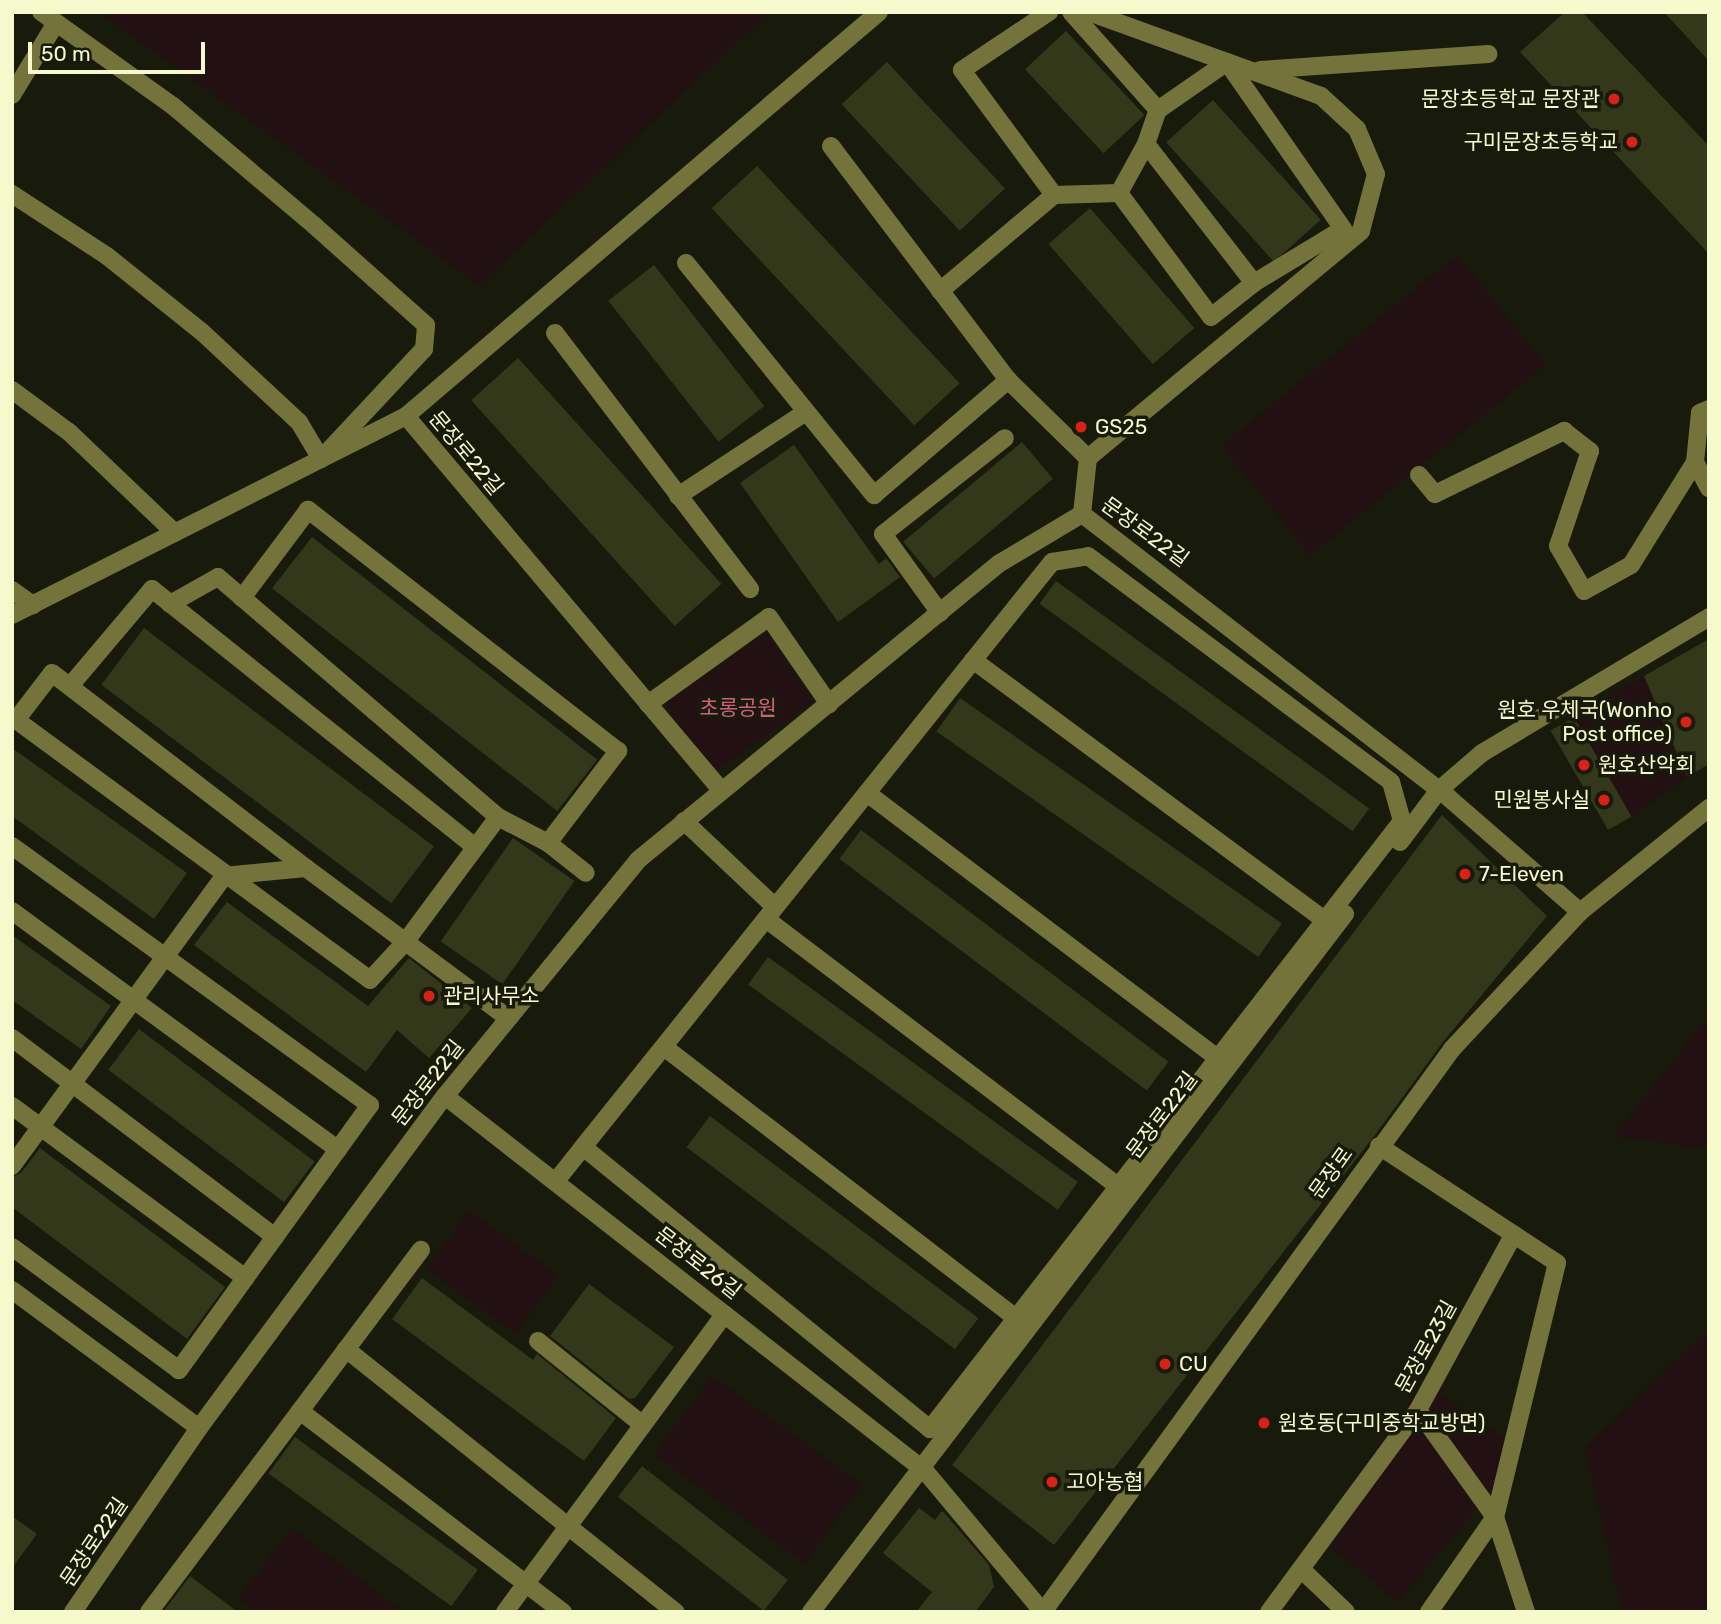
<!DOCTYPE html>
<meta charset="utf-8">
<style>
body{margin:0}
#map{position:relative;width:1721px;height:1624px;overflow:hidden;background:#181a0c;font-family:Rubik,"Noto Sans KR",sans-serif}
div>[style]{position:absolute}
.green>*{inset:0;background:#231012;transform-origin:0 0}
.building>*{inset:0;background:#34381b;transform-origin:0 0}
.minor>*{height:18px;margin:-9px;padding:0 9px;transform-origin:9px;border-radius:9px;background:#74733c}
.dots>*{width:19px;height:19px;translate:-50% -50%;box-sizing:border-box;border:4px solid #181a0c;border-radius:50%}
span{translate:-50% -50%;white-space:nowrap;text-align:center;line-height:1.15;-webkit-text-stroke:7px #181a0c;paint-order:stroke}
.poi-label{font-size:21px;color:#f6f9cb}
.right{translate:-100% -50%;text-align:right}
.left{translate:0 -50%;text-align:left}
.street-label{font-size:21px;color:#f6f9cb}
.park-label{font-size:21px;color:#d06081}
.frame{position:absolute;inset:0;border:14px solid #f6f9cb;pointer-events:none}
.scale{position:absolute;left:28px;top:42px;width:177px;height:32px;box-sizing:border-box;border:4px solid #f6f9cb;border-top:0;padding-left:9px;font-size:21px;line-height:24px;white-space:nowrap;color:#f6f9cb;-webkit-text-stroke:5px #181a0c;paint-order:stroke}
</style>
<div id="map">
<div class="green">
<div style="clip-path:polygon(99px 12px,769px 12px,479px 285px)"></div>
<div style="left:1457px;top:255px;width:141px;height:303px;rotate:51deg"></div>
<div style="left:766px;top:633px;width:84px;height:123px;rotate:55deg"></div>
<div style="clip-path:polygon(1644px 677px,1687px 777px,1631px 817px,1575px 716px)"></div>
<div style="clip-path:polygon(1709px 1016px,1709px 1149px,1614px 1136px)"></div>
<div style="left:469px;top:1211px;width:110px;height:72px;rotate:36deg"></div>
<div style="clip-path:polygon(1709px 1329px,1709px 1612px,1622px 1612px,1585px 1448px)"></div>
<div style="left:712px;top:1376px;width:185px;height:97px;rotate:36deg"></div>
<div style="clip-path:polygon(1424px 1382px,1509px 1442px,1502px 1479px,1398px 1602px,1316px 1535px)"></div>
<div style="clip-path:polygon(292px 1528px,403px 1612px,257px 1612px,239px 1598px)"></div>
</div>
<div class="building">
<div style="clip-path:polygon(1565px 12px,1582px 12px,1709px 146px,1709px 254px,1520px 52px)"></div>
<div style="clip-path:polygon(1664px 12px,1709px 12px,1709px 61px)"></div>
<div style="left:1066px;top:31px;width:115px;height:56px;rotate:47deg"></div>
<div style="left:887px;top:62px;width:173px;height:62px;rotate:47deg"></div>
<div style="left:1213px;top:100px;width:161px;height:63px;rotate:48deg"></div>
<div style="left:757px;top:166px;width:297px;height:62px;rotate:47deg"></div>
<div style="left:1090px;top:208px;width:159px;height:55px;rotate:49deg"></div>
<div style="left:654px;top:265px;width:179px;height:58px;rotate:52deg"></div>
<div style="left:518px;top:358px;width:304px;height:63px;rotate:48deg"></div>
<div style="left:1022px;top:442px;width:48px;height:155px;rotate:50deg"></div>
<div style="clip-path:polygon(794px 445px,879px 564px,886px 558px,900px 577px,838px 622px,740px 483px)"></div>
<div style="left:312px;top:537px;width:362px;height:65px;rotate:38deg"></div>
<div style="left:1056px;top:581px;width:387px;height:28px;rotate:36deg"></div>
<div style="left:144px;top:628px;width:363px;height:71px;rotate:37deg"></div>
<div style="clip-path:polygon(1709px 639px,1709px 764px,1687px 777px,1644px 676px)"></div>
<div style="left:960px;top:698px;width:393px;height:41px;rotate:35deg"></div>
<div style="left:1574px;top:717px;width:115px;height:27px;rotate:60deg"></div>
<div style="clip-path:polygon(12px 748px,187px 873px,154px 919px,12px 816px)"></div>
<div style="clip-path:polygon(1442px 815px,1547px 916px,1443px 1042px,1375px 1135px,1054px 1545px,952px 1465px)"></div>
<div style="left:861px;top:830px;width:385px;height:36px;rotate:37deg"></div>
<div style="left:513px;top:838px;width:75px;height:126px;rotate:35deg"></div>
<div style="clip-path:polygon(227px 902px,368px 1006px,409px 958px,472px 1008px,429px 1058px,397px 1030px,366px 1072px,194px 945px)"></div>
<div style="clip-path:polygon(12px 935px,111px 1006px,81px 1049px,12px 1000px)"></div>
<div style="left:768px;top:957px;width:383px;height:34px;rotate:36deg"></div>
<div style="left:139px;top:1029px;width:220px;height:51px;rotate:37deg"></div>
<div style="left:710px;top:1116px;width:336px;height:39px;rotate:37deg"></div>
<div style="clip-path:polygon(40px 1148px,225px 1287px,187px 1339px,12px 1207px,12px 1177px,21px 1173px)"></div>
<div style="clip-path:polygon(422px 1278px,533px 1360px,537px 1354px,616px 1418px,584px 1461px,392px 1319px)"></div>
<div style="clip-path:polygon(589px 1284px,674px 1347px,635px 1398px,629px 1399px,550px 1336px)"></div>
<div style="left:295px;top:1437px;width:226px;height:45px;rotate:36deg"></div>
<div style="left:642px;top:1466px;width:185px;height:39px;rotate:38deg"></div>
<div style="clip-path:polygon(919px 1508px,935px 1520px,942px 1511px,947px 1516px,989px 1565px,994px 1587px,975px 1612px,916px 1612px,932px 1592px,883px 1553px)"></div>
<div style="clip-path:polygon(12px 1516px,37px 1534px,12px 1568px)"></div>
<div style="clip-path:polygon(190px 1576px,238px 1612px,163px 1612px)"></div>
</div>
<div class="minor">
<div style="left:1071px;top:12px;width:131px;rotate:48.4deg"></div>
<div style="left:1227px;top:62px;width:203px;rotate:55.2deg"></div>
<div style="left:1343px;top:229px;width:104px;rotate:148.8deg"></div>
<div style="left:1254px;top:283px;width:176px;rotate:-127.8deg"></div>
<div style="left:1146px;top:144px;width:36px;rotate:-71deg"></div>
<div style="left:1158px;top:110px;width:84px;rotate:-34.8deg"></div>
<div style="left:1260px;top:70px;width:229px;rotate:-4deg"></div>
<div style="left:12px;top:95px;width:84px;rotate:-58.6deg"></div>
<div style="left:831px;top:146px;width:293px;rotate:52.9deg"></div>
<div style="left:1008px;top:380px;width:112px;rotate:44.3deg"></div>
<div style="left:1119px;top:193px;width:56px;rotate:-61.1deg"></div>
<div style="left:12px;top:194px;width:113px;rotate:33.1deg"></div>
<div style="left:107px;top:256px;width:122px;rotate:38.7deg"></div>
<div style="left:202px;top:332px;width:132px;rotate:42.9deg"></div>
<div style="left:299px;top:422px;width:43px;rotate:59.3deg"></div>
<div style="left:321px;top:459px;width:151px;rotate:-46.9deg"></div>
<div style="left:424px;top:349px;width:24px;rotate:-85deg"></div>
<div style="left:426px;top:325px;width:149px;rotate:-138.3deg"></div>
<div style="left:315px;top:226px;width:186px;rotate:-139.8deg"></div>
<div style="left:173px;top:106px;width:162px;rotate:-144.5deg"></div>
<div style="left:1054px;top:195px;width:65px;rotate:-1.8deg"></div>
<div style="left:1119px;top:193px;width:154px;rotate:53.4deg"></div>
<div style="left:1211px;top:317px;width:55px;rotate:-38.3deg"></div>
<div style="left:686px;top:263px;width:299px;rotate:51deg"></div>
<div style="left:874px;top:495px;width:177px;rotate:-40.6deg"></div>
<div style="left:940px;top:291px;width:149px;rotate:-40.1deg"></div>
<div style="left:1054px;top:195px;width:155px;rotate:-126.4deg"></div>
<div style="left:962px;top:70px;width:105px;rotate:-33.7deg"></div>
<div style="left:555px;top:333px;width:322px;rotate:52.7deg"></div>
<div style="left:12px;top:390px;width:71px;rotate:36.4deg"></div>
<div style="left:69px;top:432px;width:146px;rotate:43.6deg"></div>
<div style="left:1709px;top:409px;width:10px;rotate:156deg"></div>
<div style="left:1700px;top:413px;width:49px;rotate:95.8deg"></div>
<div style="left:1695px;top:462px;width:30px;rotate:62deg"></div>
<div style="left:406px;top:416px;width:622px;rotate:-40.5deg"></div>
<div style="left:1419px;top:475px;width:25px;rotate:50deg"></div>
<div style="left:1435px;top:494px;width:144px;rotate:-26deg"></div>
<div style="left:1564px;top:431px;width:33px;rotate:38deg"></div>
<div style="left:1590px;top:451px;width:100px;rotate:108.6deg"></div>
<div style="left:1558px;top:546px;width:52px;rotate:60deg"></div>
<div style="left:1584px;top:591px;width:54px;rotate:-29deg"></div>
<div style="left:1631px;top:565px;width:121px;rotate:-58.1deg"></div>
<div style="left:678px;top:496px;width:153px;rotate:-33.3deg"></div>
<div style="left:1082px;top:514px;width:56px;rotate:-83.9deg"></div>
<div style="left:1088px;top:458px;width:355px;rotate:-39.7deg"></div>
<div style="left:1361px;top:231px;width:59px;rotate:-75.3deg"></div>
<div style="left:1376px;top:174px;width:49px;rotate:-112.9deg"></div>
<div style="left:1357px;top:129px;width:49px;rotate:-137.5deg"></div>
<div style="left:1321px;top:96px;width:247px;rotate:-160.1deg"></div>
<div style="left:12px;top:590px;width:26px;rotate:36deg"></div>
<div style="left:170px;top:604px;width:55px;rotate:-29.4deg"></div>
<div style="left:218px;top:577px;width:369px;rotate:40.6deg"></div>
<div style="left:498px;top:817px;width:56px;rotate:27.5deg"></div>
<div style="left:548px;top:843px;width:116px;rotate:-52.7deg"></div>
<div style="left:618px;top:751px;width:393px;rotate:-142.1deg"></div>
<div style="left:308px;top:510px;width:110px;rotate:126.9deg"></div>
<div style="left:940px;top:613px;width:97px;rotate:-125.8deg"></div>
<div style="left:883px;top:534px;width:155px;rotate:-38.2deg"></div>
<div style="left:12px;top:615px;width:441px;rotate:-26.8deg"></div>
<div style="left:406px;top:416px;width:490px;rotate:49.9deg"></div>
<div style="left:973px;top:660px;width:438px;rotate:36.5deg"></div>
<div style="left:70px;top:686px;width:127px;rotate:-49.8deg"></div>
<div style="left:152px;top:589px;width:413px;rotate:38.6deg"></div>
<div style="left:648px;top:704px;width:149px;rotate:-35.7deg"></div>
<div style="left:769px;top:617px;width:106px;rotate:55.4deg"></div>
<div style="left:12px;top:717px;width:444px;rotate:36.3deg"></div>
<div style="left:370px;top:980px;width:53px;rotate:-47.3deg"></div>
<div style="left:406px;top:941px;width:154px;rotate:-53.4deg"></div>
<div style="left:16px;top:720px;width:59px;rotate:-52.5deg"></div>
<div style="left:52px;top:673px;width:320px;rotate:37.5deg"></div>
<div style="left:867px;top:793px;width:440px;rotate:37.1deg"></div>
<div style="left:684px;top:821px;width:125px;rotate:43.4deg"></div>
<div style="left:1400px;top:842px;width:65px;rotate:-53.1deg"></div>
<div style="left:1439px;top:790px;width:57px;rotate:-40.7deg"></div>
<div style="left:1482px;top:753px;width:265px;rotate:-30.9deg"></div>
<div style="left:548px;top:843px;width:48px;rotate:38.3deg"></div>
<div style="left:12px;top:846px;width:442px;rotate:35.9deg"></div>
<div style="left:370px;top:1105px;width:327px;rotate:125.8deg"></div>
<div style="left:179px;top:1370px;width:207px;rotate:-143.6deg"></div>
<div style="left:12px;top:911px;width:404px;rotate:36.2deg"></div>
<div style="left:766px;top:919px;width:442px;rotate:37.2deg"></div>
<div style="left:12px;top:1038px;width:330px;rotate:37.1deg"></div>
<div style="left:664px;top:1047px;width:444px;rotate:37.6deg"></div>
<div style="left:445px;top:1096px;width:609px;rotate:38deg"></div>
<div style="left:925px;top:1471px;width:184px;rotate:50.1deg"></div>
<div style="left:12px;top:1106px;width:290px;rotate:36.4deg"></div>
<div style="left:1379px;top:1146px;width:213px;rotate:33.3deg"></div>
<div style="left:1557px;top:1263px;width:261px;rotate:103.7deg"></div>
<div style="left:1495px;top:1517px;width:116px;rotate:124.8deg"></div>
<div style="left:12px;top:1166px;width:359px;rotate:-53.8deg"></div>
<div style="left:224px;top:876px;width:82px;rotate:-5.6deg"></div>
<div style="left:306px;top:868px;width:252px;rotate:36.6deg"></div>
<div style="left:556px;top:1181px;width:43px;rotate:-51.5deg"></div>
<div style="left:583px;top:1147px;width:750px;rotate:-51.28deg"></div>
<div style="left:1052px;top:562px;width:36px;rotate:-9deg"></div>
<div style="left:1088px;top:556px;width:378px;rotate:36.7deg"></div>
<div style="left:1391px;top:782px;width:41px;rotate:74.2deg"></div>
<div style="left:1402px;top:821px;width:770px;rotate:127.82deg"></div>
<div style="left:930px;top:1429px;width:447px;rotate:-140.9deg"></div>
<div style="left:12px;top:1290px;width:232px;rotate:36.4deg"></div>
<div style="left:538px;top:1341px;width:134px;rotate:38.7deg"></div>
<div style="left:346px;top:1349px;width:422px;rotate:38.6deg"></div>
<div style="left:1418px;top:1410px;width:132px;rotate:54.3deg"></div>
<div style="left:1495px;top:1517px;width:100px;rotate:71.9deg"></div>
<div style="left:300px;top:1411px;width:331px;rotate:37.4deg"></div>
<div style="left:1301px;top:1569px;width:62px;rotate:43.7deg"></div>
<div style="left:73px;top:1612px;width:223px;rotate:-55.6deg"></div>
<div style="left:199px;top:1428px;width:413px;rotate:-53.5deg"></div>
<div style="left:445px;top:1096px;width:305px;rotate:-50.7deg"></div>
<div style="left:638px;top:860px;width:468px;rotate:-39.4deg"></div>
<div style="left:1000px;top:563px;width:96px;rotate:-30.9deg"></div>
<div style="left:1082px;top:514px;width:464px;rotate:37.7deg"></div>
<div style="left:1449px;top:798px;width:174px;rotate:41deg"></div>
<div style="left:149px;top:1612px;width:453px;rotate:-53.1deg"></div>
<div style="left:505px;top:1612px;width:370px;rotate:-53.6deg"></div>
<div style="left:811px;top:1612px;width:879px;rotate:-52.58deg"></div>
<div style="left:1043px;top:1612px;width:696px;rotate:-54deg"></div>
<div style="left:1452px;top:1049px;width:187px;rotate:-46.9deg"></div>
<div style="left:1580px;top:912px;width:166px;rotate:-38.9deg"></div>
<div style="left:1269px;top:1612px;width:251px;rotate:-53.6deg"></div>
<div style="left:1418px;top:1410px;width:200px;rotate:-61.4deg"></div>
</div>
<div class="dots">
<div style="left:1614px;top:99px;background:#d82218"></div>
<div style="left:1632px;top:142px;background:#d82218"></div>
<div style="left:1081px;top:427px;background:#d82218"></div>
<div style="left:1686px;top:722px;background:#d82218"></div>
<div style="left:1584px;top:765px;background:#d82218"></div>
<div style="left:1604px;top:800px;background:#d82218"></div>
<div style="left:1465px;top:874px;background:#d82218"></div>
<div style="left:429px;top:996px;background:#d82218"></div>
<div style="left:1165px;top:1364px;background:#d82218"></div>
<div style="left:1264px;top:1423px;background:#d82218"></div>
<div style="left:1052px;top:1482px;background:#d82218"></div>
</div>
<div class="poi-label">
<span class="right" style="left:1600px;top:99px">문장초등학교 문장관</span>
<span class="right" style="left:1618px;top:142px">구미문장초등학교</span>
<span class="left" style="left:1095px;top:427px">GS25</span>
<span class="right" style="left:1672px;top:722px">원호 우체국(Wonho<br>Post office)</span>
<span class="left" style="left:1598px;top:765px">원호산악회</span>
<span class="right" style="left:1590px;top:800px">민원봉사실</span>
<span class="left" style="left:1479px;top:874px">7-Eleven</span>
<span class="left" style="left:443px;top:996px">관리사무소</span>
<span class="left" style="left:1179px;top:1364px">CU</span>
<span class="left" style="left:1278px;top:1423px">원호동(구미중학교방면)</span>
<span class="left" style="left:1066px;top:1482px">고아농협</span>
</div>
<div class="street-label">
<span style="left:466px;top:453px;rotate:50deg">문장로22길</span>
<span style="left:1145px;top:532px;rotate:36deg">문장로22길</span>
<span style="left:428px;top:1083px;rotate:-52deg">문장로22길</span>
<span style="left:1162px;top:1115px;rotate:-53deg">문장로22길</span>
<span style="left:1331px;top:1173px;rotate:-54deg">문장로</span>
<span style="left:698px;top:1263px;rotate:38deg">문장로26길</span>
<span style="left:1426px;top:1347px;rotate:-61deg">문장로23길</span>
<span style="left:94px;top:1542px;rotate:-56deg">문장로22길</span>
</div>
<div class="park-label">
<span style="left:738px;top:708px">초롱공원</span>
</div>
<div class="frame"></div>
<div class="scale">50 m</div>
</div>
